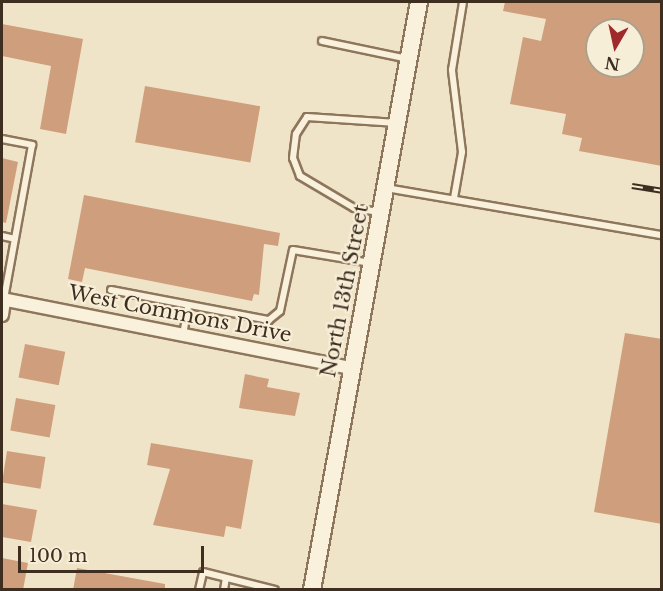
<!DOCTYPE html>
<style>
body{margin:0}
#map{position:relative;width:663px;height:591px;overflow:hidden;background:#f0e4c8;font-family:"Libre Baskerville",serif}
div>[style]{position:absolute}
.building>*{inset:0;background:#cf9f7d;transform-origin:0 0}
.roads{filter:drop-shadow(2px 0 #8d765c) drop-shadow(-2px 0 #8d765c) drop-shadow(0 2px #8d765c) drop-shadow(0 -2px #8d765c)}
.service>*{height:6px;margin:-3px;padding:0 3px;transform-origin:3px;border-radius:3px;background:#faf1dc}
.minor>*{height:12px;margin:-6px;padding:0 6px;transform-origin:6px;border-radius:6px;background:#faf1dc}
.secondary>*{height:16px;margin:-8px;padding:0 8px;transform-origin:8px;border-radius:8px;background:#faf1dc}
.rail>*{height:6px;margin-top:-3px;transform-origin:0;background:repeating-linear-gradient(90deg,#f7eed8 0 11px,#3d2e20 0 22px);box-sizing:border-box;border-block:2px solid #3d2e20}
span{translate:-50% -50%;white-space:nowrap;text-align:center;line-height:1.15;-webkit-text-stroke:4.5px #f7eed8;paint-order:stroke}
.street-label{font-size:20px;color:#3d2e20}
.frame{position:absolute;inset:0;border:3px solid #3d2e20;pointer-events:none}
.north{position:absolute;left:585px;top:18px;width:60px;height:60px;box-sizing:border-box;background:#f7eed8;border:2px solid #ada18e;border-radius:50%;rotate:189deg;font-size:16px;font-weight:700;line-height:24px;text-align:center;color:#3d2e20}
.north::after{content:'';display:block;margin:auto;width:21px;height:27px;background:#9e2a2b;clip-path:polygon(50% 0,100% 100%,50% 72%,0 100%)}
.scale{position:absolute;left:18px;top:546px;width:186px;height:27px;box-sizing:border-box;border:3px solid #3d2e20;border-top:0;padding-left:8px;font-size:18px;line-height:21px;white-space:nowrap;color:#3d2e20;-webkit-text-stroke:4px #f7eed8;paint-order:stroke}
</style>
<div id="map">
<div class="building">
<div style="clip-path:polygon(evenodd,505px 2px,662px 2px,662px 166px,579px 151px,582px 138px,562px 134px,566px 114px,510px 104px,523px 37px,541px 41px,546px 19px,503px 11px,505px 2px,597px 30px,633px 30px,633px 66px,597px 66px,597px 30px)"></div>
<div style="clip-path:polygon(2px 24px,83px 39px,66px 134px,40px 129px,51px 66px,2px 56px)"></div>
<div style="left:145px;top:86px;width:117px;height:57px;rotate:10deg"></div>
<div style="clip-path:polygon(2px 158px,18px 162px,6px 223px,2px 222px)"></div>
<div style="clip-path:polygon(84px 195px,280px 233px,278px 246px,264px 244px,259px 295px,254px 294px,252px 301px,85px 268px,82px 282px,68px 279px)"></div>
<div style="clip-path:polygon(625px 333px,662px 339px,662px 524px,594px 512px)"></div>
<div style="left:25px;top:344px;width:41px;height:34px;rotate:11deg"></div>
<div style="clip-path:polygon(245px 374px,269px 379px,267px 387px,300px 393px,295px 416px,239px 408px)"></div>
<div style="left:16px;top:398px;width:40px;height:33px;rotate:10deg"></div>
<div style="clip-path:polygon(151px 443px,253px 460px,241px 529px,226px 526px,224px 537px,153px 525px,170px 469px,147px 465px)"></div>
<div style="left:7px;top:451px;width:39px;height:32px;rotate:9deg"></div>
<div style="clip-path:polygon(2px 504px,37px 510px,31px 542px,2px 537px)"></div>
<div style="clip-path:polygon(2px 558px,28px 563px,23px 590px,2px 590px)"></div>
<div style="clip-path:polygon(77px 568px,165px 584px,165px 590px,73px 590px)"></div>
</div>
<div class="roads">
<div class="service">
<div style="left:322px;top:41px;width:88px;rotate:11.8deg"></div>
<div style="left:2px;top:139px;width:31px;rotate:11deg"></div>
<div style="left:32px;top:145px;width:157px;rotate:100.3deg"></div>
<div style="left:386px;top:188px;width:280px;rotate:9.7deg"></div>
<div style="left:454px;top:198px;width:47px;rotate:-80.1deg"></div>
<div style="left:462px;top:152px;width:83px;rotate:-97deg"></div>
<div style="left:452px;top:70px;width:69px;rotate:-80.8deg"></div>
<div style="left:379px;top:212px;width:25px;rotate:-171deg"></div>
<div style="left:354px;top:208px;width:63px;rotate:-149.3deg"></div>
<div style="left:300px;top:176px;width:19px;rotate:-111deg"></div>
<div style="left:293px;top:158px;width:24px;rotate:-83deg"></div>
<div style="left:296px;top:134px;width:20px;rotate:-57deg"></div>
<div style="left:307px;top:117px;width:90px;rotate:3.8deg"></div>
<div style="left:2px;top:236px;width:13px;rotate:13deg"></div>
<div style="left:111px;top:290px;width:161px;rotate:10.8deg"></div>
<div style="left:269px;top:320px;width:14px;rotate:-39deg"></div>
<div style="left:280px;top:311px;width:62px;rotate:-78deg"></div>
<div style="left:293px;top:250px;width:79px;rotate:9.5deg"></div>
<div style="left:183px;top:335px;width:28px;rotate:-80deg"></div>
<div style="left:199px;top:590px;width:18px;rotate:-77deg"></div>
<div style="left:203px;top:572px;width:74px;rotate:14deg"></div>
<div style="left:224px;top:590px;width:12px;rotate:-81deg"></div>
</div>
<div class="minor">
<div style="left:2px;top:299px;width:356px;rotate:11.2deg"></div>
<div style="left:2px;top:315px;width:15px;rotate:-82deg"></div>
</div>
<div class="secondary">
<div style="left:312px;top:590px;width:598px;rotate:-79.69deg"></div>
</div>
</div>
<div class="rail">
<div style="left:632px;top:186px;width:30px;rotate:9deg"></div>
</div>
<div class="street-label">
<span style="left:345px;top:291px;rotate:-79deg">North 13th Street</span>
<span style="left:180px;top:314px;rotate:11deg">West Commons Drive</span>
</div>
<div class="frame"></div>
<div class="north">N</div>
<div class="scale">100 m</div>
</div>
